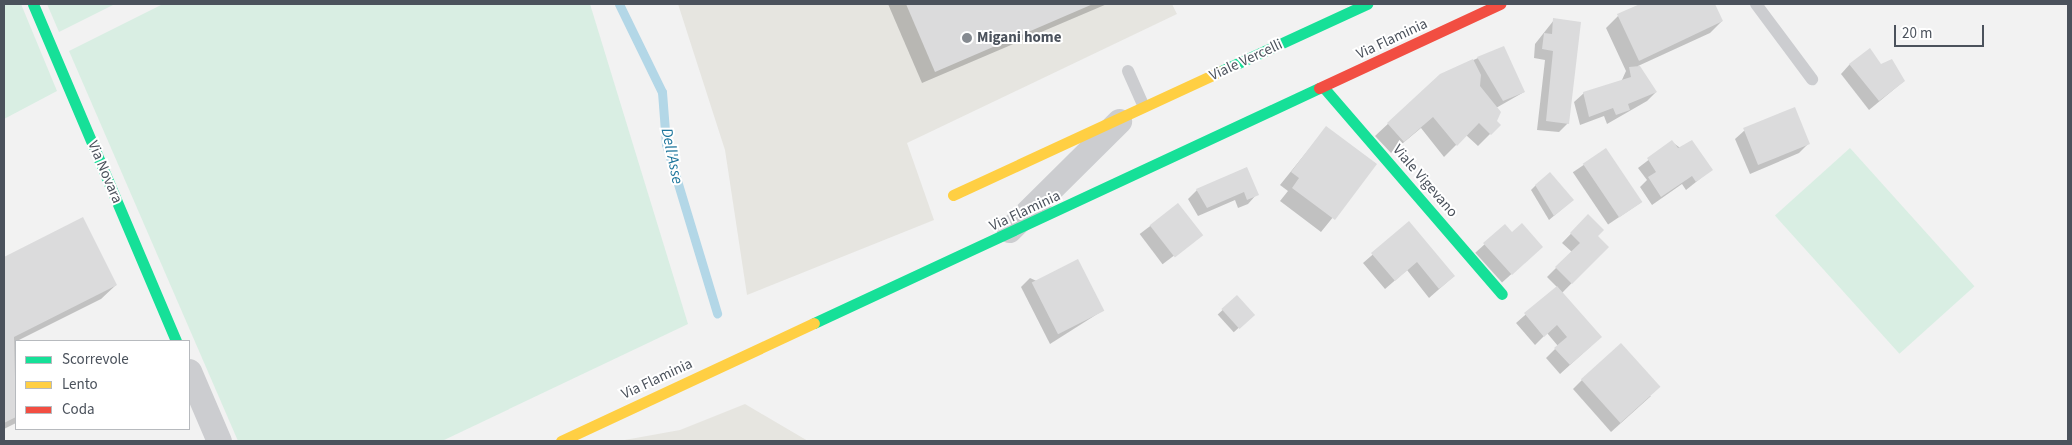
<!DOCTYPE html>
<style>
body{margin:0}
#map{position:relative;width:2072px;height:445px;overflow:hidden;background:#f2f2f2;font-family:"Source Sans 3",sans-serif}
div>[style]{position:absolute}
.commercial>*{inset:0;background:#e6e5e0}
.green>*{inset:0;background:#d9eee3;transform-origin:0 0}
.shadow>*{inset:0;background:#0003;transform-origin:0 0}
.stream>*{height:9px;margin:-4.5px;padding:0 4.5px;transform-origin:4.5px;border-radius:4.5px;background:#b3d7e7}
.building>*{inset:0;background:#dbdbdc;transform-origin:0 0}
.lane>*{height:12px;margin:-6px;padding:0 6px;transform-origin:6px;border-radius:6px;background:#cccdd0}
.street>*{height:25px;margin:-12.5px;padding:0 12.5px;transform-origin:12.5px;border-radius:12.5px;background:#cccdd0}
.fast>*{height:11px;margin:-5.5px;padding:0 5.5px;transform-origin:5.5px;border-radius:5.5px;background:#16e098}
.slow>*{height:11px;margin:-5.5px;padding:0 5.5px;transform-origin:5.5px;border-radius:5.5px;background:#ffcf43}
.jam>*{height:11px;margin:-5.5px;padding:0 5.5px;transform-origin:5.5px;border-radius:5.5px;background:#f24e42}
.dots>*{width:14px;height:14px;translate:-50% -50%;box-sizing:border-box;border:2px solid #fff;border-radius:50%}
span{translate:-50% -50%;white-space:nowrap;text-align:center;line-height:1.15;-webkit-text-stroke:4px #fff;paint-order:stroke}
.poi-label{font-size:15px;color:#4b525c;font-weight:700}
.left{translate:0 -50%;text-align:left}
.street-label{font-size:15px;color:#4b525c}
.water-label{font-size:16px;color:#1e769c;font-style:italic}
.frame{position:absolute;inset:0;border:5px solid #4b525c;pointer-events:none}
.legend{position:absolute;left:15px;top:340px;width:175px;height:90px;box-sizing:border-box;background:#fff;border:1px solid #b7babe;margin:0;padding:6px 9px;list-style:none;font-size:15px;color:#4b525c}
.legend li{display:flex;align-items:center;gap:10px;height:25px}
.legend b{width:25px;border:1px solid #b7babe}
.scale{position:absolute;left:1894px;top:25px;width:90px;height:22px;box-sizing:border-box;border:2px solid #4b525c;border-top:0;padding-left:6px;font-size:15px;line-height:18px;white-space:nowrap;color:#4b525c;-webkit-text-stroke:4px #fff;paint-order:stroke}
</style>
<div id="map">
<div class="commercial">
<div style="clip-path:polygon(678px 4px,1172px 4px,1177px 14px,907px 143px,934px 220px,747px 295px,725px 150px)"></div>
<div style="clip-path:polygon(745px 404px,808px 441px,619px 441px,680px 430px)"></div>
</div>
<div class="green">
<div style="clip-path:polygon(4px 4px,21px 4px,57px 91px,4px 119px)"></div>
<div style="clip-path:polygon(47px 4px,115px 4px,59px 32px)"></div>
<div style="clip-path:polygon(163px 4px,590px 4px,688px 324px,442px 441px,238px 441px,69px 51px)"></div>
<div style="left:1850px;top:148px;width:186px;height:101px;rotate:48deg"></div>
</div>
<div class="shadow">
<div style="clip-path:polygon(888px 4px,1107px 4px,922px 83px)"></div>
<div style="clip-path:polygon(1643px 4px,1714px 4px,1722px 21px,1710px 33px,1638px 66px,1656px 92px,1647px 101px,1607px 124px,1604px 116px,1580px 125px,1574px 102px,1584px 93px,1621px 82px,1626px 71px,1606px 28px,1618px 16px)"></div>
<div style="clip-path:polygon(1554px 20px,1568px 123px,1559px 132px,1537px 130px,1545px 60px,1534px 58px,1535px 44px)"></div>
<div style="clip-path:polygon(1478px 58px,1524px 92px,1496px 108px,1495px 121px,1499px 125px,1478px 146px,1466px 135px,1444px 157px,1421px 128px,1391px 153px,1375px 136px,1440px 75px)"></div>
<div style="clip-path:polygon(1850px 64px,1881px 65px,1904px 81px,1869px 110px,1841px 74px)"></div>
<div style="clip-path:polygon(1326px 128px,1376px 164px,1321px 232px,1280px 201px,1288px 191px,1280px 185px)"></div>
<div style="clip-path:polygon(1745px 130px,1808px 144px,1799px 153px,1750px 174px,1735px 139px)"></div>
<div style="clip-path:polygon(1672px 142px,1711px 170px,1686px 190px,1682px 184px,1652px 205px,1640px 187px,1647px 180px,1638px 168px)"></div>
<div style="left:1606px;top:150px;width:63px;height:40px;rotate:56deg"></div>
<div style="clip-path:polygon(1246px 168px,1257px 194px,1248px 204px,1238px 208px,1235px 200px,1198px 216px,1188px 199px,1197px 190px)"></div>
<div style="clip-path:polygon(1536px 185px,1568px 204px,1549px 220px,1531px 190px)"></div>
<div style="left:1178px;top:205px;width:38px;height:48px;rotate:53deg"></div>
<div style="clip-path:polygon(1588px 216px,1596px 236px,1607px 247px,1562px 293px,1591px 346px,1560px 374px,1546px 358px,1558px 346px,1547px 333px,1535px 345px,1516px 323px,1557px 287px,1547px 277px,1572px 252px,1562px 243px)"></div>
<div style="clip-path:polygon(82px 219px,116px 285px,101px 299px,15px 342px,16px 423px,4px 429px,4px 258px)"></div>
<div style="clip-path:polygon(1409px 223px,1454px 276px,1429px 298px,1407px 270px,1385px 289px,1363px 263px)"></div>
<div style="left:1505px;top:226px;width:40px;height:40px;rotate:48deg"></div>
<div style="clip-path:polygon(1030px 278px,1102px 311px,1050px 344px,1021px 287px)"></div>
<div style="left:1237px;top:297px;width:24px;height:26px;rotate:48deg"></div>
<div style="clip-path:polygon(1582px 380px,1651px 396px,1611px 432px,1573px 389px)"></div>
</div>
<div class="stream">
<div style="left:619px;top:4px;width:98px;rotate:64deg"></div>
<div style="left:662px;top:92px;width:52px;rotate:85.6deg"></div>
<div style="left:666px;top:144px;width:177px;rotate:73.2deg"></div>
</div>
<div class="building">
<div style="clip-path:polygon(906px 4px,1093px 4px,935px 72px)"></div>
<div style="clip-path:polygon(1640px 4px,1715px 4px,1723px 21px,1639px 61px,1617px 14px)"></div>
<div style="clip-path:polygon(1553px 18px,1581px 22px,1569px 124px,1546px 121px,1553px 51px,1542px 49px,1544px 33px,1552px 34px)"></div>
<div style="clip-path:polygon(1504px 46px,1525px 92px,1503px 101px,1477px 57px)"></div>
<div style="clip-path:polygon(1870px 48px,1881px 64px,1892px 59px,1905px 81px,1879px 101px,1849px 64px)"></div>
<div style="clip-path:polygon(1473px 59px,1481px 75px,1480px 86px,1501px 112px,1497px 121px,1501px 125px,1491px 135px,1479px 123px,1457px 146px,1433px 117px,1404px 142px,1387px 123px,1440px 74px)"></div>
<div style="clip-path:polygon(1640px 66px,1657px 92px,1628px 104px,1630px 110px,1616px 115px,1613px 108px,1589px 117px,1583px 92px,1631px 77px,1629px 67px)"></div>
<div style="left:1795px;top:107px;width:40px;height:56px;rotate:68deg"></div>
<div style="clip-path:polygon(1326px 126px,1377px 164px,1335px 220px,1292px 188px,1299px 178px,1291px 172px)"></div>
<div style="clip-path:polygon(1672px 140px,1678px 148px,1692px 140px,1713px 170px,1696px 182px,1692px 176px,1661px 197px,1648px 177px,1656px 172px,1647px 158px)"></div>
<div style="left:1606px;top:148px;width:65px;height:28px;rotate:56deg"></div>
<div style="clip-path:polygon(1247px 167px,1259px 195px,1247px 200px,1244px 192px,1207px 208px,1196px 189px)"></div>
<div style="clip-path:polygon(1550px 172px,1574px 200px,1554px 216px,1535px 185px)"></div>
<div style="left:1178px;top:203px;width:41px;height:36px;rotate:52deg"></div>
<div style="clip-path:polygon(1588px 214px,1604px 230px,1598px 236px,1609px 247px,1572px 284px,1555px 267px,1580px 243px,1570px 233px)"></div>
<div style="clip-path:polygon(83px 217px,117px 285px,14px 337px,16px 417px,4px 423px,4px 257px)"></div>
<div style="clip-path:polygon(1409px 221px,1455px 276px,1439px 289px,1417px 262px,1395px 281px,1371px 253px)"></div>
<div style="clip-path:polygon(1522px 223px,1543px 247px,1512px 275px,1483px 243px,1505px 224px,1512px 232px)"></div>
<div style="left:1078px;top:259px;width:58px;height:52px;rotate:63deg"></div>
<div style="clip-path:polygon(1557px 286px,1602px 337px,1570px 365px,1554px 348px,1567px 337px,1557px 325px,1544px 337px,1524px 313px)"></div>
<div style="left:1237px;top:295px;width:27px;height:21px;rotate:48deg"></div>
<div style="left:1621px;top:343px;width:59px;height:54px;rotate:48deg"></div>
</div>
<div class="lane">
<div style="left:1756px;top:4px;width:94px;rotate:53.3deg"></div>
<div style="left:1128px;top:71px;width:39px;rotate:66deg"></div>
</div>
<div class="street">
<div style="left:1009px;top:230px;width:155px;rotate:-44.7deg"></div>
<div style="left:189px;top:371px;width:76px;rotate:66.8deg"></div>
</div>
<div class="fast">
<div style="left:33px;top:4px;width:366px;rotate:67deg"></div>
<div style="left:1221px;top:71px;width:161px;rotate:-24.7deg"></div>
<div style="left:1324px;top:88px;width:272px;rotate:49.2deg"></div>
<div style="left:814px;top:323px;width:557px;rotate:-24.95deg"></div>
</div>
<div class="slow">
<div style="left:953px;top:195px;width:295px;rotate:-24.8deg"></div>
<div style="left:561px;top:441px;width:279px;rotate:-25deg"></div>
</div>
<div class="jam">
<div style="left:1319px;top:88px;width:200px;rotate:-24.9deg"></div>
</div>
<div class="dots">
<div style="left:967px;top:38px;background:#858a90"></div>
</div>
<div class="poi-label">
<span class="left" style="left:977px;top:38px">Migani home</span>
</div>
<div class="street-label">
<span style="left:1392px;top:39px;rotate:-25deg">Via Flaminia</span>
<span style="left:1246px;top:60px;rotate:-25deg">Viale Vercelli</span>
<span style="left:105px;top:172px;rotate:67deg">Via Novara</span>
<span style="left:1425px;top:181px;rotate:49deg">Viale Vigevano</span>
<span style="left:1025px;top:211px;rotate:-25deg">Via Flaminia</span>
<span style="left:657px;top:379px;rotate:-25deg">Via Flaminia</span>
</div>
<div class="water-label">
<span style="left:672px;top:156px;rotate:78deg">Dell'Asse</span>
</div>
<div class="frame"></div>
<ul class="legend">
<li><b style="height:6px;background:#16e098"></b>Scorrevole</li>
<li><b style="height:6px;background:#ffcf43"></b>Lento</li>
<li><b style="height:6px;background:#f24e42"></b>Coda</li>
</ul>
<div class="scale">20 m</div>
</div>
